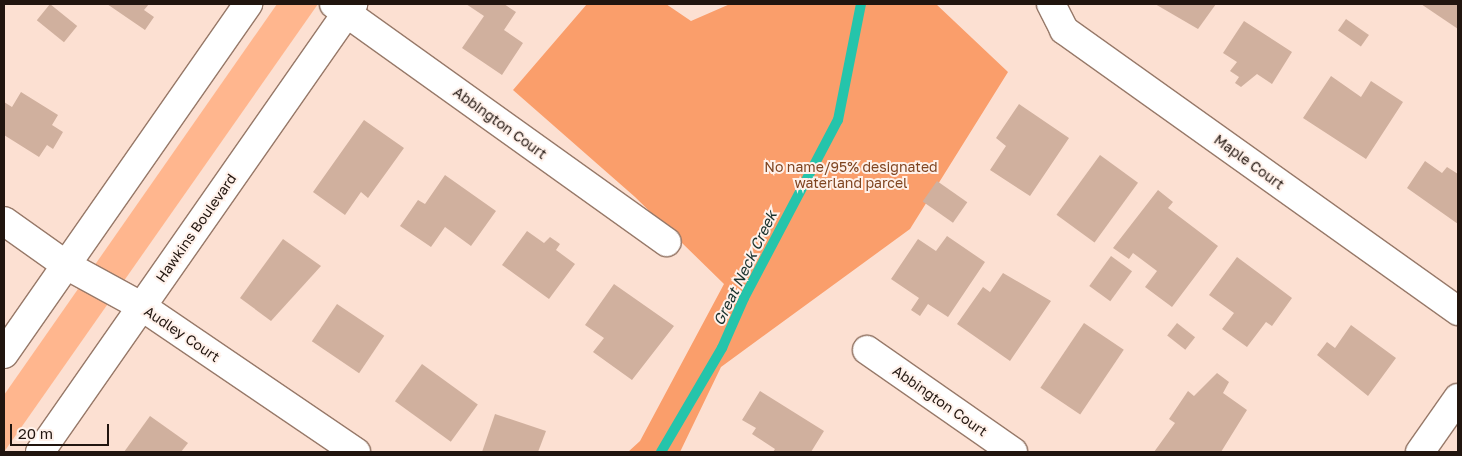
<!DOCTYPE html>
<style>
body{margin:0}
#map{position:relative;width:1462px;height:456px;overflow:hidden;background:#fce0d2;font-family:"Golos Text",sans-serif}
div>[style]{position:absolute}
.green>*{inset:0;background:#ffb68e}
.forest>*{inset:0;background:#fa9e6b}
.stream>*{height:10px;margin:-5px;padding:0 5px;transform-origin:5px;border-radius:5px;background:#25c4ab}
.building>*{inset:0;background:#d0b09e;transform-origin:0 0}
.roads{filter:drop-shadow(1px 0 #977969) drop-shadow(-1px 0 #977969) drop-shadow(0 1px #977969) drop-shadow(0 -1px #977969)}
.minor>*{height:28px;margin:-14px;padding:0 14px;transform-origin:14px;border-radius:14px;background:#fff}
span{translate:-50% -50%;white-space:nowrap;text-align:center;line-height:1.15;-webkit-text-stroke:4px #fff1ea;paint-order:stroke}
.street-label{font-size:14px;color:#21150f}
.park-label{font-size:14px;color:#7f4420}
.water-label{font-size:15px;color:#19312c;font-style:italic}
.frame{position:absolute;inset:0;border:5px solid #21150f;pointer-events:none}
.scale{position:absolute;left:10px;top:424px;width:99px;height:22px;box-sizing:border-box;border:2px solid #21150f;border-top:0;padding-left:6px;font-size:15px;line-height:18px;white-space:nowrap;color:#21150f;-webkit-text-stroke:4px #fff1ea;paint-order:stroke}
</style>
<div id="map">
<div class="green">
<div style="clip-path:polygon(277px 4px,318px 4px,4px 452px,4px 395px)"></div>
</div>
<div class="forest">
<div style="clip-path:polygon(587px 4px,666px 4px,691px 21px,730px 4px,936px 4px,1008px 72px,910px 229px,721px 367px,680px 452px,628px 452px,640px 441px,724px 284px,635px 197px,513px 90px)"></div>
</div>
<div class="stream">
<div style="left:661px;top:452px;width:121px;rotate:-59.6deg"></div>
<div style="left:722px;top:348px;width:55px;rotate:-66.3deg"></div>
<div style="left:744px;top:298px;width:201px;rotate:-62.2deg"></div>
<div style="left:838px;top:120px;width:118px;rotate:-78.8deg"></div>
</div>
<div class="building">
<div style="left:50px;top:4px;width:35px;height:21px;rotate:39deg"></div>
<div style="clip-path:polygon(107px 4px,149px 4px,144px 10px,154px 17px,145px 30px)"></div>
<div style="clip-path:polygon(466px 4px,504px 4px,516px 12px,504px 30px,523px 43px,502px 75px,462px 48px,484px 16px)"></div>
<div style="clip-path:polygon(1155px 4px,1216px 4px,1198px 29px)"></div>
<div style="clip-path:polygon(1421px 4px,1458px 4px,1458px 29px)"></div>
<div style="left:1346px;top:19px;width:28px;height:14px;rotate:35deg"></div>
<div style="clip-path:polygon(1244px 21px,1292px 52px,1272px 84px,1257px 74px,1241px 87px,1235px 83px,1239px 77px,1230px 71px,1237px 62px,1223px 53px)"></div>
<div style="clip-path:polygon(1331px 76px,1361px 97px,1371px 81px,1403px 102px,1366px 159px,1303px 118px)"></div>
<div style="clip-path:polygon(21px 92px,58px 115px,52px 125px,63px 132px,53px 149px,47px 145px,39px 157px,4px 135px,4px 102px,12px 107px)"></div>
<div style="clip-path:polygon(1019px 104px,1069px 138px,1030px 196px,990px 170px,1006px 146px,996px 138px)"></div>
<div style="clip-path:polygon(364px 120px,404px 148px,368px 198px,361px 192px,345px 215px,313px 192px)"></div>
<div style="left:1100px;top:155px;width:47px;height:74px;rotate:36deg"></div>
<div style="clip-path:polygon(1425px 161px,1442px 173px,1447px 167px,1458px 174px,1458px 224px,1407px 188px)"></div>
<div style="clip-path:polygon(445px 175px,496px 211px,471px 246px,445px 227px,431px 247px,400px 226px,418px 200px,425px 204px)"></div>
<div style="left:937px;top:181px;width:37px;height:25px;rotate:35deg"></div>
<div style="clip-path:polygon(1158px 190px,1173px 202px,1168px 208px,1218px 246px,1172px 307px,1145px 287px,1157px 271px,1133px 253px,1129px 259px,1113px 248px)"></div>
<div style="clip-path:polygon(527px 231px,544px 243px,550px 237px,560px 244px,556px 250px,575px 264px,549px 299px,502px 265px)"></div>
<div style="clip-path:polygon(947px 236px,985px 262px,948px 317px,928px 304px,920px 316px,911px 310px,919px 298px,891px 279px,918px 239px,936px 251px)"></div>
<div style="clip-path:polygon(283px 239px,321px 266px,271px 321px,240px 298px)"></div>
<div style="left:1111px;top:256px;width:26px;height:37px;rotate:36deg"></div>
<div style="clip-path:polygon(1237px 257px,1292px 298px,1272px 326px,1266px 322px,1247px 347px,1222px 329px,1234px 313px,1209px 295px)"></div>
<div style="clip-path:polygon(1003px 273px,1051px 301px,1010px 361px,957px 324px,983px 287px,990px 292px)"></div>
<div style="clip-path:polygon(614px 284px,674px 326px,632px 380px,593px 352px,604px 338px,585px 325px)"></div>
<div style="left:337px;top:304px;width:57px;height:45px;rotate:34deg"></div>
<div style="left:1084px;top:323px;width:48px;height:78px;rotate:34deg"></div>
<div style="left:1177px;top:323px;width:23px;height:16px;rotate:38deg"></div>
<div style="clip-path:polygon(1351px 325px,1396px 358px,1368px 396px,1317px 355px,1327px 342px,1335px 348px)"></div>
<div style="left:422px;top:364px;width:69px;height:46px;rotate:36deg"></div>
<div style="clip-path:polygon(1217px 373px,1229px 382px,1223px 393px,1247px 410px,1221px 452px,1154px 452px,1175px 423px,1169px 419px,1188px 391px,1194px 396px)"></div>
<div style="clip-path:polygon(760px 391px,824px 431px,811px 452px,773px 452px,775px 449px,752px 434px,756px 428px,742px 420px)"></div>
<div style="clip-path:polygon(495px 414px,546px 431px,538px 452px,482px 452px)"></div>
<div style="clip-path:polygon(150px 416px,188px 443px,181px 452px,124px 452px)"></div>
</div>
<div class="roads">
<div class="minor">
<div style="left:334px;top:4px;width:409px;rotate:35.6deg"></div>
<div style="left:1051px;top:4px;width:29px;rotate:63deg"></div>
<div style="left:1064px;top:30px;width:484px;rotate:35.5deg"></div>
<div style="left:4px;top:221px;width:76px;rotate:35.4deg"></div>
<div style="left:66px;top:265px;width:85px;rotate:28.7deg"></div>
<div style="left:141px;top:306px;width:260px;rotate:34.2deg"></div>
<div style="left:867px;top:350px;width:178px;rotate:34.9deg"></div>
<div style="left:4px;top:354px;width:427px;rotate:-55.1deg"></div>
<div style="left:40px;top:452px;width:547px;rotate:-55.06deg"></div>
<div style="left:1420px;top:452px;width:66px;rotate:-54.9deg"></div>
</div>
</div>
<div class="street-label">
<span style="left:500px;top:123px;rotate:36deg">Abbington Court</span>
<span style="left:1249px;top:162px;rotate:36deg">Maple Court</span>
<span style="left:196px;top:228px;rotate:-55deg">Hawkins Boulevard</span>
<span style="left:182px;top:334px;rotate:34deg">Audley Court</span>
<span style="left:940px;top:401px;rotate:35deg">Abbington Court</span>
</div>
<div class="park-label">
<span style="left:851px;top:175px">No name/95% designated<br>waterland parcel</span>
</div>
<div class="water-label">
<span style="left:745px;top:268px;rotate:-64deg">Great Neck Creek</span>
</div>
<div class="frame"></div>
<div class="scale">20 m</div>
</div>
